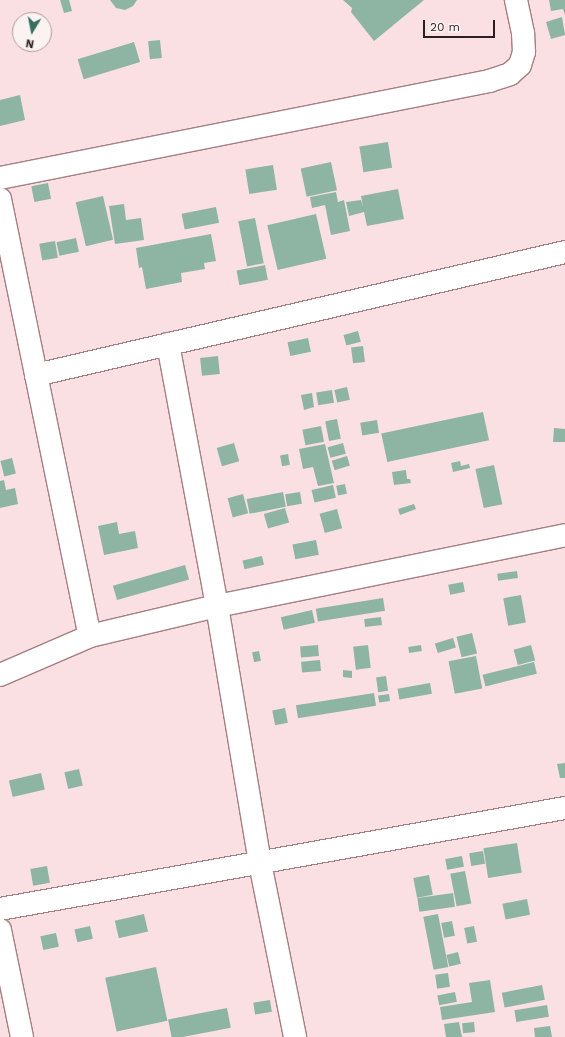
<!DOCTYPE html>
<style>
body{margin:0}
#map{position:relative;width:565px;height:1037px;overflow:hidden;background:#fae0e2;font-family:"Work Sans",sans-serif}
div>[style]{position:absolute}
.building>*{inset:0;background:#8eb5a4;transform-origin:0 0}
.roads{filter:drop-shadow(1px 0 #a57e81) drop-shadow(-1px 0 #a57e81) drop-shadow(0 1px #a57e81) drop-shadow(0 -1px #a57e81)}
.minor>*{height:22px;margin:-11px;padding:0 11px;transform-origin:11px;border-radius:11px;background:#fff}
span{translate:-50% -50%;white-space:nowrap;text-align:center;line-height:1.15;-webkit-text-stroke:3px #fbf2f2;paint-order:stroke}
.north{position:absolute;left:12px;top:12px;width:40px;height:40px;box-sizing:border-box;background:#fbf2f2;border:1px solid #a99d9e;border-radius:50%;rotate:190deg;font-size:11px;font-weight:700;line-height:16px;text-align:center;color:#2d1e1f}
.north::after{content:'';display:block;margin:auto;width:14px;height:18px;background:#35705a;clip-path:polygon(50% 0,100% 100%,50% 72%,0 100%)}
.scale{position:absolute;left:423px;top:20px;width:72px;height:18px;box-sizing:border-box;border:2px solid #2d1e1f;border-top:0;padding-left:5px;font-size:12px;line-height:14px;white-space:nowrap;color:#2d1e1f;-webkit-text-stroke:3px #fbf2f2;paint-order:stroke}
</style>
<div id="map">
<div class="building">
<div style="clip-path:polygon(60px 0,69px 0,72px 11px,64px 13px)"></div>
<div style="clip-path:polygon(110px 0,137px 0,133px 6px,125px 10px,116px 8px)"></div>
<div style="clip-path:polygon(343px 0,424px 0,374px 41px,351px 12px,352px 8px)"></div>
<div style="clip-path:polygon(549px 0,565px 0,565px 15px,563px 9px,551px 11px)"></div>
<div style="clip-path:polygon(562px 17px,565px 35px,551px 39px,546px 22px)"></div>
<div style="left:160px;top:40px;width:18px;height:12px;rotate:84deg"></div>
<div style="left:134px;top:42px;width:21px;height:59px;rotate:73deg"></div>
<div style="clip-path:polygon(20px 95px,25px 120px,0 126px,0 100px)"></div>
<div style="left:388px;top:142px;width:26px;height:29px;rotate:81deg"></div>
<div style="left:331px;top:162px;width:29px;height:31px;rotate:78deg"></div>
<div style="left:273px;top:165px;width:25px;height:28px;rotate:81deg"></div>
<div style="left:48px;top:183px;width:16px;height:17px;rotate:79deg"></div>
<div style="clip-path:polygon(398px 189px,404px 219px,367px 226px,364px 212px,349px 216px,346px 202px,361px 200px,363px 207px,361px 196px)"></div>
<div style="clip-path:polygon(336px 192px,338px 202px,344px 200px,350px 231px,331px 235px,325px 205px,312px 208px,310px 197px)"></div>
<div style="left:103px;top:196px;width:45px;height:28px;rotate:77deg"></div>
<div style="clip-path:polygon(124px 204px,126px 220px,141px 218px,144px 240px,115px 244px,109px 206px)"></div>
<div style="left:216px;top:207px;width:16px;height:35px;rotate:79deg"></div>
<div style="left:316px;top:214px;width:46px;height:50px;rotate:77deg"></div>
<div style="left:255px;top:218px;width:46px;height:17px;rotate:79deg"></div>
<div style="clip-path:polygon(211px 234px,216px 261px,204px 263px,205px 269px,181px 273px,182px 282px,146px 289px,142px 267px,139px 268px,136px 248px)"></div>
<div style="left:76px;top:238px;width:14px;height:20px;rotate:78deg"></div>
<div style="left:55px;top:241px;width:17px;height:16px;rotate:80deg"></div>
<div style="left:265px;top:265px;width:15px;height:29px;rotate:79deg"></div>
<div style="left:358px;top:331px;width:11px;height:15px;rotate:75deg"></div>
<div style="left:308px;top:338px;width:14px;height:21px;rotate:78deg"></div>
<div style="left:363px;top:346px;width:16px;height:12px;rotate:83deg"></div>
<div style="left:218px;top:356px;width:18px;height:18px;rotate:84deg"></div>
<div style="left:347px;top:387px;width:13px;height:13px;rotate:77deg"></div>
<div style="left:332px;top:390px;width:13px;height:16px;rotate:81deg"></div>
<div style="clip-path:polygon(312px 393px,314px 407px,304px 410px,301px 395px)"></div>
<div style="left:483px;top:412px;width:29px;height:104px;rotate:78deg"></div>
<div style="left:337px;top:419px;width:20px;height:12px;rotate:79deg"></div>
<div style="left:377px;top:420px;width:13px;height:17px;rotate:81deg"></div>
<div style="left:321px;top:426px;width:16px;height:19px;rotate:79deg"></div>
<div style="clip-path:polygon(554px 428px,565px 429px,565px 442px,553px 442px)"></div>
<div style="left:234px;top:443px;width:19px;height:18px;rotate:74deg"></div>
<div style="left:343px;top:443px;width:11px;height:16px;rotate:75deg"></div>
<div style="clip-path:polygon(325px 444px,334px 483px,318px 486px,313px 467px,303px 469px,299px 449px)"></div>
<div style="left:288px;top:454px;width:11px;height:8px;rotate:80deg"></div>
<div style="left:347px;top:456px;width:10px;height:16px;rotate:73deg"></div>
<div style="left:12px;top:458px;width:16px;height:12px;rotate:76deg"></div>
<div style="clip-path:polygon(460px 461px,461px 466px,469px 464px,470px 468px,453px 472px,451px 463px)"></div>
<div style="left:494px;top:465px;width:40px;height:19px;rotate:78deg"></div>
<div style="clip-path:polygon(406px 470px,407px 479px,410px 479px,411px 483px,394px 485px,392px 472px)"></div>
<div style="clip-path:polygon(4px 480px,6px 490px,15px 488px,18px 504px,0 508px,0 481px)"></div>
<div style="left:345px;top:484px;width:10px;height:9px;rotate:79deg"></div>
<div style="left:333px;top:485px;width:13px;height:22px;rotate:77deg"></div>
<div style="left:283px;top:492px;width:15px;height:37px;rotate:79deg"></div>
<div style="left:300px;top:492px;width:12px;height:15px;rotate:81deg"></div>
<div style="left:243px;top:494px;width:20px;height:16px;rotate:75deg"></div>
<div style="clip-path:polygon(414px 504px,416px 509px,400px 515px,398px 509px)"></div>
<div style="left:285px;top:508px;width:15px;height:22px;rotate:74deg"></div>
<div style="left:337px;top:509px;width:20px;height:18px;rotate:75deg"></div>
<div style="clip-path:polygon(117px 522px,119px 534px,135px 531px,138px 548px,104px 555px,98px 526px)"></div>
<div style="left:316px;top:540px;width:15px;height:24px;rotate:79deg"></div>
<div style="left:262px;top:556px;width:9px;height:20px;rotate:77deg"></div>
<div style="left:185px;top:565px;width:15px;height:75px;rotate:74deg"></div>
<div style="left:517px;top:571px;width:7px;height:20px;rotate:82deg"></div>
<div style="left:463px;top:582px;width:10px;height:15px;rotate:79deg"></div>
<div style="left:521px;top:595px;width:28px;height:18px;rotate:80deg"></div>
<div style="left:383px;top:598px;width:13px;height:68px;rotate:81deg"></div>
<div style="left:312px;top:610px;width:13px;height:32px;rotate:77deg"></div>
<div style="left:381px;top:617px;width:8px;height:17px;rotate:83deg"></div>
<div style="left:472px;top:633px;width:21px;height:16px;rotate:76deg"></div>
<div style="left:453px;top:638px;width:10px;height:19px;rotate:73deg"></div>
<div style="left:318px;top:645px;width:11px;height:18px;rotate:85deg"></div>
<div style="left:368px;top:645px;width:23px;height:15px;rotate:83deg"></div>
<div style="left:421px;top:645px;width:6px;height:13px;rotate:81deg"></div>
<div style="left:531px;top:645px;width:16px;height:18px;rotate:75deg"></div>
<div style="left:259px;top:651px;width:10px;height:7px;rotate:79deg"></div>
<div style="left:476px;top:656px;width:33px;height:28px;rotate:79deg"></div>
<div style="left:320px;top:660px;width:11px;height:19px;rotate:85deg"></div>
<div style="left:534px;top:662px;width:12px;height:53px;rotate:76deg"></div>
<div style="clip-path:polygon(343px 670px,352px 671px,352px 678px,343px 677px)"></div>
<div style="left:386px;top:676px;width:15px;height:10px;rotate:82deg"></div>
<div style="left:430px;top:683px;width:11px;height:33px;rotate:80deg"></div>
<div style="left:374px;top:693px;width:13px;height:79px;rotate:81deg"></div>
<div style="left:389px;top:694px;width:7px;height:11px;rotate:82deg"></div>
<div style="left:285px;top:708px;width:15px;height:13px;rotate:79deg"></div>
<div style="clip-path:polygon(565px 763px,565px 778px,560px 778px,557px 764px)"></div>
<div style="left:79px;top:769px;width:17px;height:15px;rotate:77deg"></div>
<div style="left:41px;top:773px;width:17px;height:33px;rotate:77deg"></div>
<div style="left:517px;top:843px;width:30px;height:34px;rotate:81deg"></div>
<div style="left:483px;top:851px;width:13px;height:14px;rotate:81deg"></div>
<div style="left:462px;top:856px;width:11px;height:17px;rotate:80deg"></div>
<div style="left:47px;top:866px;width:17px;height:17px;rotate:80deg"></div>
<div style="left:465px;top:871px;width:33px;height:15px;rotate:79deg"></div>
<div style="left:429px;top:875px;width:20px;height:16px;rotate:79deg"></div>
<div style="left:453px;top:893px;width:14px;height:36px;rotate:82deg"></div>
<div style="left:527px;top:899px;width:16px;height:25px;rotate:79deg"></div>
<div style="left:144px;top:914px;width:18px;height:30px;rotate:77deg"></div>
<div style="left:438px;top:914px;width:54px;height:15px;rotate:79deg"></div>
<div style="left:452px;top:921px;width:15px;height:11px;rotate:79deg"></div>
<div style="left:90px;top:926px;width:13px;height:16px;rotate:77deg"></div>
<div style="left:474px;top:926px;width:16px;height:10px;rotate:79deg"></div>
<div style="left:56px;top:933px;width:14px;height:16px;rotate:78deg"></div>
<div style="left:458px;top:952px;width:12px;height:12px;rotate:76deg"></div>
<div style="left:156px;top:967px;width:55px;height:52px;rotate:78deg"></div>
<div style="left:448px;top:973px;width:14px;height:13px;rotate:82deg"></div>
<div style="clip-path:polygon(490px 980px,495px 1012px,442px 1020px,440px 1007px,472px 1002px,469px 983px)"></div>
<div style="left:542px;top:985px;width:15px;height:41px;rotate:79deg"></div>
<div style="left:455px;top:992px;width:10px;height:18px;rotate:79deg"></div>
<div style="left:270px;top:1000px;width:12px;height:17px;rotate:81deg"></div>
<div style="left:547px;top:1005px;width:12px;height:33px;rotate:81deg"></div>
<div style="left:227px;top:1008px;width:20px;height:60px;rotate:79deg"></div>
<div style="clip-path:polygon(459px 1022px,462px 1037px,446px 1037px,444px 1024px)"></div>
<div style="left:474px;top:1022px;width:10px;height:12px;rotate:84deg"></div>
<div style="clip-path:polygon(550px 1026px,552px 1037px,535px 1037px,534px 1028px)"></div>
</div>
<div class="roads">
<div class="minor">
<div style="left:0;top:178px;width:499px;rotate:-11.2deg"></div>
<div style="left:489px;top:81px;width:22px;rotate:-18deg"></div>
<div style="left:510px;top:74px;width:13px;rotate:-42deg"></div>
<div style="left:520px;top:65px;width:14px;rotate:-73deg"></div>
<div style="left:524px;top:52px;width:19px;rotate:-93deg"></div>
<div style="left:523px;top:33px;width:34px;rotate:-102deg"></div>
<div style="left:0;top:199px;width:446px;rotate:78.4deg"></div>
<div style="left:168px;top:344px;width:267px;rotate:79.4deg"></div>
<div style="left:217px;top:606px;width:261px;rotate:80.5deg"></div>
<div style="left:260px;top:863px;width:177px;rotate:78.6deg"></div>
<div style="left:36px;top:375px;width:543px;rotate:-13.09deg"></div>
<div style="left:0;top:675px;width:98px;rotate:-23.4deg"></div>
<div style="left:90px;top:636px;width:130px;rotate:-13.3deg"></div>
<div style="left:217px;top:606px;width:355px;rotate:-11.5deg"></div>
<div style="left:0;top:909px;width:574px;rotate:-10.14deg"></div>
<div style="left:0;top:930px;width:109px;rotate:78.4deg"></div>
</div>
</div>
<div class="north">N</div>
<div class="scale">20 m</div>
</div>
